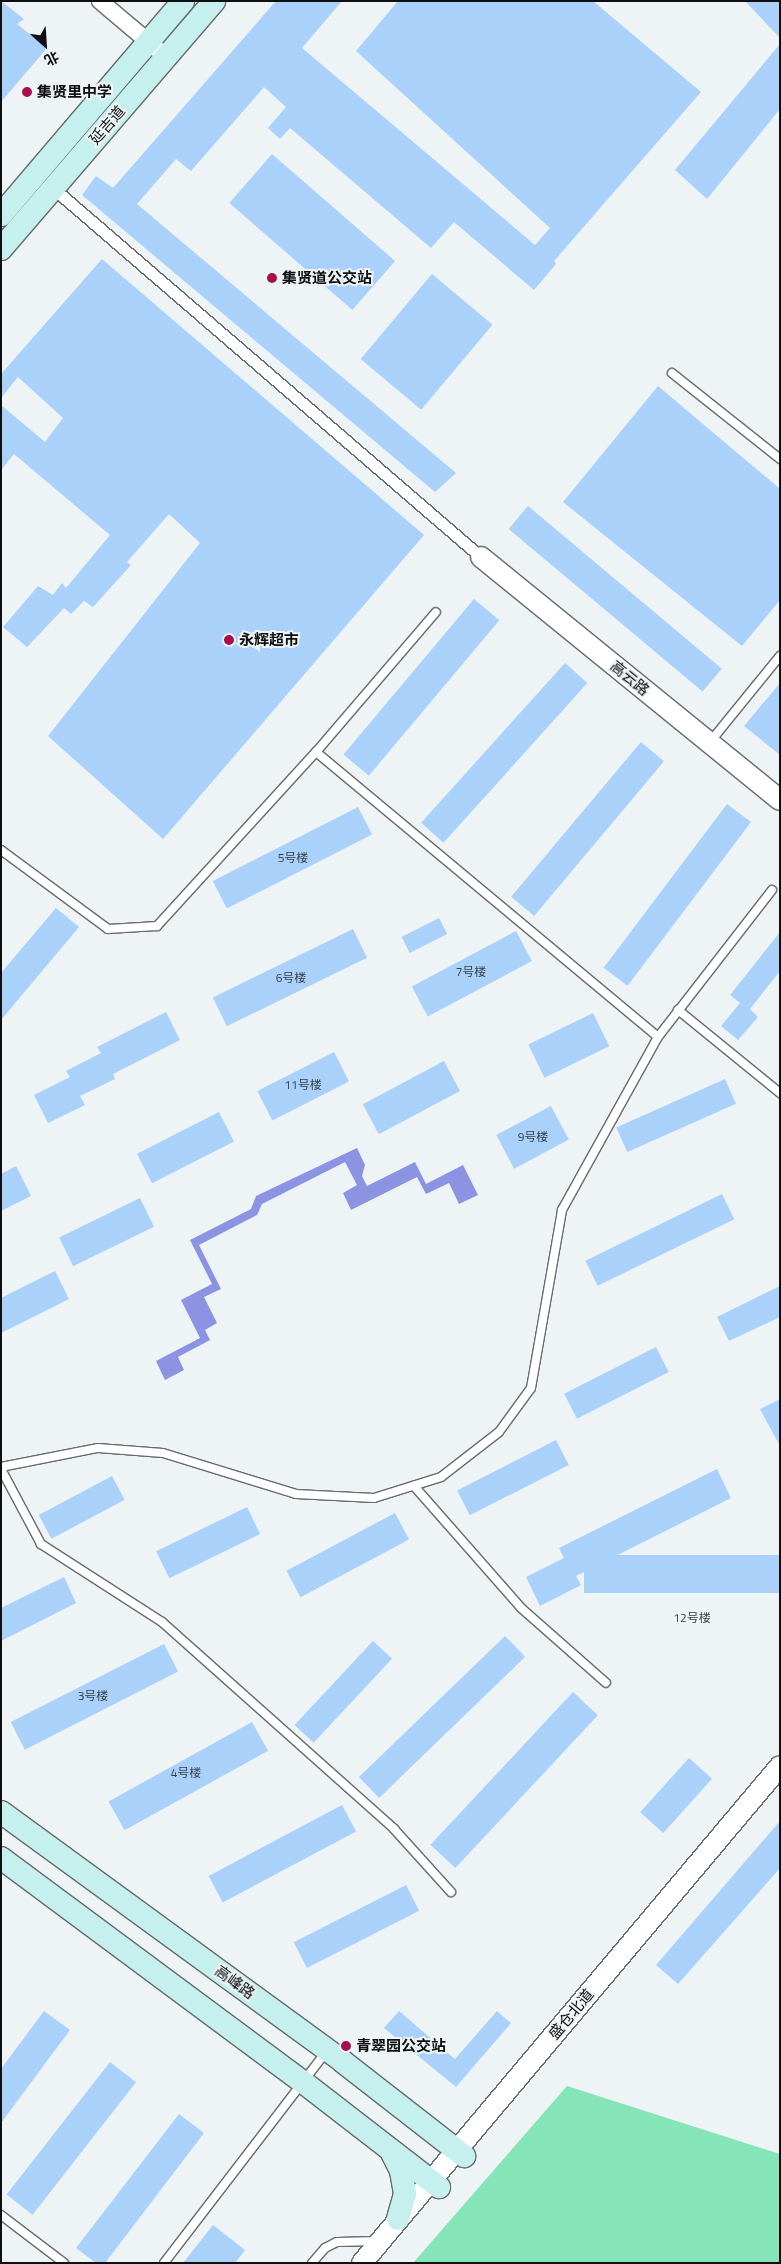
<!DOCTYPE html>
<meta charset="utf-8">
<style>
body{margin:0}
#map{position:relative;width:781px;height:2264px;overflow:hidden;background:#eef3f5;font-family:"Titillium Web","Noto Sans SC",sans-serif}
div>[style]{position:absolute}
.green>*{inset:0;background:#85e5b8}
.water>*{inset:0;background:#8c93e3}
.building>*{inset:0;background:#aad1fa;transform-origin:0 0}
.roads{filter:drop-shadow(1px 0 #666b6c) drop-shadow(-1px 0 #666b6c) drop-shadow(0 1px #666b6c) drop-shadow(0 -1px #666b6c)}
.service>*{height:8px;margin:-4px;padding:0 4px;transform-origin:4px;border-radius:4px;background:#fff}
.pedestrian>*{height:11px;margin:-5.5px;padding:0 5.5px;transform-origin:5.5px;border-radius:5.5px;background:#fff}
.minor>*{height:16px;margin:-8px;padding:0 8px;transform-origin:8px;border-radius:8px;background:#fff}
.tertiary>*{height:20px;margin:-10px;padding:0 10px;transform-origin:10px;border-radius:10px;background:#fff}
.secondary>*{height:22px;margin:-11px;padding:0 11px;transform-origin:11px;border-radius:11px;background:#c6f0ee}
.dots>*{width:14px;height:14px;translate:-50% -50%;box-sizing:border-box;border:2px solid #eef3f5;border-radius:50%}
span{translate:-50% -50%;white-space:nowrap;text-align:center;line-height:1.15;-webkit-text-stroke:4px #eef3f5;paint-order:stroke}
.number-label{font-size:12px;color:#34404a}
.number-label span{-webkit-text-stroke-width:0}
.poi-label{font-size:15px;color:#0d0f10;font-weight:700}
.left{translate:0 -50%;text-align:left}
.street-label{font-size:15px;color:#0d0f10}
.frame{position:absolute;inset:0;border:2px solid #0d0f10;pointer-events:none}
.north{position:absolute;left:20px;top:20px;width:50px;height:50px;-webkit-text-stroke:4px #eef3f5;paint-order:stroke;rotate:154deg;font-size:14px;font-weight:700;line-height:20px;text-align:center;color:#0d0f10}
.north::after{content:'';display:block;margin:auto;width:18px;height:22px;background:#0d0f10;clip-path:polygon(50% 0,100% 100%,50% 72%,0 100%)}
</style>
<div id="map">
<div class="green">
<div style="clip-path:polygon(567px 2086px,780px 2154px,780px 2263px,413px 2263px)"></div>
</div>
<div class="water">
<div style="clip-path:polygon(357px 1148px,365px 1165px,362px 1176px,367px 1186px,415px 1162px,426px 1184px,463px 1165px,478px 1195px,459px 1204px,449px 1183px,426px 1194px,417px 1177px,351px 1210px,343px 1193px,357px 1185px,345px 1162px,262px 1204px,257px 1215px,199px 1245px,221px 1289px,204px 1297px,217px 1323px,205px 1330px,210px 1340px,178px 1357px,184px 1370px,165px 1380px,156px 1361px,200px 1338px,181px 1300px,212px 1284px,190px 1240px,251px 1209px,256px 1196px)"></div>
</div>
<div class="building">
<div style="clip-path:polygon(1px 1px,24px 19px,17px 24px,47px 48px,1px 102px)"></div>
<div style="clip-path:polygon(276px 1px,342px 1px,302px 48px,535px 245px,550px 228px,356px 51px,398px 1px,593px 1px,701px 92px,554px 261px,556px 264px,534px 290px,454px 222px,431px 248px,290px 128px,280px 139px,268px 128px,286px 107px,264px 87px,191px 171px,176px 159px,137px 204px,456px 473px,435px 492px,82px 195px,96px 176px,113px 188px)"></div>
<div style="clip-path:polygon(745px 1px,780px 1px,780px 38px)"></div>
<div style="clip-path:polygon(780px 44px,780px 109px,707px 199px,675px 170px)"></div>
<div style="left:272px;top:154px;width:163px;height:65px;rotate:41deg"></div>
<div style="clip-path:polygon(102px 259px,424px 535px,163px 839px,48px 736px,200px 543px,169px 514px,127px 562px,131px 565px,93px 607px,84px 601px,71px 614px,64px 608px,27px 647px,3px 627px,38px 586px,53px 595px,62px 583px,66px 588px,110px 535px,14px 454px,1px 470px,1px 405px,45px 442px,63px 418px,18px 377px,1px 398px,1px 374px)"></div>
<div style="left:432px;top:274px;width:79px;height:111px;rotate:40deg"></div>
<div style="clip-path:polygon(658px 386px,780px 489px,780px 600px,742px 646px,563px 502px)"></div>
<div style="left:528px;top:506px;width:253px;height:30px;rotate:40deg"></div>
<div style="left:474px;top:599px;width:33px;height:203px;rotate:40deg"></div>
<div style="left:565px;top:663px;width:30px;height:215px;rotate:42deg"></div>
<div style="clip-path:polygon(780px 683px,780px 755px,744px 726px)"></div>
<div style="left:641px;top:742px;width:30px;height:202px;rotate:40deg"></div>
<div style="left:727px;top:804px;width:30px;height:205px;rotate:37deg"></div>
<div style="left:358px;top:807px;width:31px;height:163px;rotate:63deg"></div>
<div style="clip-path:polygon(56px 908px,79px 927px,1px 1020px,1px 973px)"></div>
<div style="left:439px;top:918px;width:18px;height:42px;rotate:63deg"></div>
<div style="left:353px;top:929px;width:32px;height:156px;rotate:64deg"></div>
<div style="left:516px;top:931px;width:34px;height:118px;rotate:62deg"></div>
<div style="clip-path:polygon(780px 932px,780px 971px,750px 1009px,758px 1017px,738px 1040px,721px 1026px,740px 1003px,730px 995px)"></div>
<div style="clip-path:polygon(166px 1012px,180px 1040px,113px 1074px,115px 1079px,80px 1096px,85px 1105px,48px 1123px,34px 1095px,70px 1077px,66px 1071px,101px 1053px,97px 1047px)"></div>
<div style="left:593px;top:1013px;width:37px;height:72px;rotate:64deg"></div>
<div style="left:334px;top:1052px;width:33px;height:86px;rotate:63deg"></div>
<div style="left:444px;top:1061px;width:34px;height:92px;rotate:62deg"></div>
<div style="left:725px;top:1079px;width:27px;height:119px;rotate:66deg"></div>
<div style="left:551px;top:1106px;width:38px;height:62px;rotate:62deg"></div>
<div style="left:219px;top:1112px;width:33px;height:92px;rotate:63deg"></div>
<div style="clip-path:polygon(16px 1166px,31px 1196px,1px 1211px,1px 1174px)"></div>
<div style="left:722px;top:1194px;width:28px;height:152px;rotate:64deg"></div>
<div style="left:140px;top:1198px;width:32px;height:90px;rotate:64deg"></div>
<div style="clip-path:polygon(55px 1271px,69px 1299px,1px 1333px,1px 1298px)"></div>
<div style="clip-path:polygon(780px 1286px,780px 1317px,729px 1341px,717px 1317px)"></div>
<div style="left:656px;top:1347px;width:28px;height:103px;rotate:63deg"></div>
<div style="clip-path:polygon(780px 1399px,780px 1446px,760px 1409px)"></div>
<div style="left:556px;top:1440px;width:28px;height:111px;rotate:63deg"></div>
<div style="clip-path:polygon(717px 1469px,731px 1498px,576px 1576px,581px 1585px,540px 1606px,526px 1577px,564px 1558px,559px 1548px)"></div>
<div style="left:112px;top:1476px;width:27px;height:83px;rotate:62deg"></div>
<div style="left:247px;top:1507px;width:30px;height:101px;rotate:64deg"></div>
<div style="left:395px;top:1513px;width:30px;height:123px;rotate:62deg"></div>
<div style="left:780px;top:1555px;width:38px;height:196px;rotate:90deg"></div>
<div style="clip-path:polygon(64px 1577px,76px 1603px,1px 1641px,1px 1608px)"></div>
<div style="left:505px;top:1636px;width:29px;height:203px;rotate:46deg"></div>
<div style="left:373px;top:1641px;width:26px;height:115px;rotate:43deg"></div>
<div style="left:164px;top:1644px;width:31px;height:172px;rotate:63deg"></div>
<div style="left:573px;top:1692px;width:34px;height:209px;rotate:43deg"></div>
<div style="left:252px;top:1722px;width:33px;height:164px;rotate:61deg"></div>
<div style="left:689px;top:1758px;width:31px;height:73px;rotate:42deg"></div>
<div style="left:342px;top:1805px;width:30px;height:151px;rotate:62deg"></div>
<div style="clip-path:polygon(780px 1821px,780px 1868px,678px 1984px,656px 1965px)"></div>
<div style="left:406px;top:1885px;width:29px;height:126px;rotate:63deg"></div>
<div style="clip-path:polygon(44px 2011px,70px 2030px,1px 2123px,1px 2069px)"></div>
<div style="clip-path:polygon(399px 2011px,455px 2059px,497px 2011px,511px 2023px,456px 2087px,384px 2028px)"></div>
<div style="left:110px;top:2062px;width:33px;height:168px;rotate:38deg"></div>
<div style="clip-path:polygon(179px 2114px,204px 2133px,105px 2263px,96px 2263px,76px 2248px)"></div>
<div style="clip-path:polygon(213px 2225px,245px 2250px,235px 2263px,183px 2263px)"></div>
</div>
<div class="roads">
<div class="service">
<div style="left:672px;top:373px;width:138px;rotate:38.5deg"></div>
<div style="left:710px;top:742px;width:111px;rotate:-50.9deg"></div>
<div style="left:316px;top:752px;width:445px;rotate:39.8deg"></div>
<div style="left:1px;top:850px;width:133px;rotate:36.4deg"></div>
<div style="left:108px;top:929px;width:49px;rotate:-3.5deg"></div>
<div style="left:157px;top:926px;width:236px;rotate:-47.6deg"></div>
<div style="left:316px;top:752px;width:184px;rotate:-49.4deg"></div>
<div style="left:678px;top:1010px;width:132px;rotate:39.1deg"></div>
<div style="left:1px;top:1467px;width:99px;rotate:-11.1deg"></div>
<div style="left:98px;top:1448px;width:65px;rotate:4.4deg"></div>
<div style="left:163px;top:1453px;width:139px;rotate:17.1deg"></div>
<div style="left:296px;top:1494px;width:78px;rotate:2.9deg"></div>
<div style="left:374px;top:1498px;width:70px;rotate:-17.4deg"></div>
<div style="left:441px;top:1477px;width:73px;rotate:-37.8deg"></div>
<div style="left:499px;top:1432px;width:54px;rotate:-54deg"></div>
<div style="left:531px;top:1388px;width:181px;rotate:-80.1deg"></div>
<div style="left:562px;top:1210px;width:198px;rotate:-61deg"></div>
<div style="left:658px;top:1037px;width:186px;rotate:-52.2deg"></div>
<div style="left:1px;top:1469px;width:85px;rotate:61.9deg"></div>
<div style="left:41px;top:1544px;width:144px;rotate:32.8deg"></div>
<div style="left:162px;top:1622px;width:311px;rotate:41.7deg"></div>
<div style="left:394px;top:1829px;width:85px;rotate:47.9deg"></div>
<div style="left:414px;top:1486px;width:162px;rotate:48.7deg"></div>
<div style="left:521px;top:1608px;width:113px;rotate:41.4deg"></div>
<div style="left:1px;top:2215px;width:79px;rotate:37.3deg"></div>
<div style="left:164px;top:2263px;width:266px;rotate:-52.5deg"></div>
<div style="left:312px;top:2263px;width:20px;rotate:-49deg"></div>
<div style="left:325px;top:2248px;width:13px;rotate:-27deg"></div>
<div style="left:337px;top:2242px;width:41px;rotate:-1.4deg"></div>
</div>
<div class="pedestrian">
<div style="left:53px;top:188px;width:565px;rotate:40.77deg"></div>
</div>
<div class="minor">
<div style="left:100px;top:1px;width:75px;rotate:40.1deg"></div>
</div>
<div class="tertiary">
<div style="left:481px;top:557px;width:385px;rotate:39.1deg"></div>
<div style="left:362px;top:2263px;width:649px;rotate:-49.93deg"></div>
</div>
<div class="secondary">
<div style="left:1px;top:215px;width:281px;rotate:-49.6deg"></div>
<div style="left:1px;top:249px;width:327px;rotate:-49.3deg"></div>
<div style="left:1px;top:1812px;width:422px;rotate:36.1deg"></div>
<div style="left:342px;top:2061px;width:155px;rotate:37.9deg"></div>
<div style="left:1px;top:1858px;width:376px;rotate:36.6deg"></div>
<div style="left:303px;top:2082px;width:172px;rotate:37.7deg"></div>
<div style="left:392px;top:2153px;width:20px;rotate:63deg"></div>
<div style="left:401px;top:2171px;width:23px;rotate:80deg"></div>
<div style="left:405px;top:2194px;width:26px;rotate:106deg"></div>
</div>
</div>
<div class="dots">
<div style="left:27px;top:92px;background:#a6114b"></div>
<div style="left:272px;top:278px;background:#a6114b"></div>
<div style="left:229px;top:640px;background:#a6114b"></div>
<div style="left:346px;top:2046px;background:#a6114b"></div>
</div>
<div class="number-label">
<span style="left:293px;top:858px">5号楼</span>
<span style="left:471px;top:972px">7号楼</span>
<span style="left:291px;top:978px">6号楼</span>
<span style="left:303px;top:1085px">11号楼</span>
<span style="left:533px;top:1137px">9号楼</span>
<span style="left:692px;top:1618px">12号楼</span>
<span style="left:93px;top:1696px">3号楼</span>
<span style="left:186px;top:1773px">4号楼</span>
</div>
<div class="poi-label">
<span class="left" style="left:37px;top:92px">集贤里中学</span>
<span class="left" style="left:282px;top:278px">集贤道公交站</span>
<span class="left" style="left:239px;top:640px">永辉超市</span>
<span class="left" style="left:356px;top:2046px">青翠园公交站</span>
</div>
<div class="street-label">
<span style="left:107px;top:125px;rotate:-49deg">延吉道</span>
<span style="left:630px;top:678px;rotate:39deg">高云路</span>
<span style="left:235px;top:1982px;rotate:36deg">高峰路</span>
<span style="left:571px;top:2014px;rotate:-50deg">盛仓北道</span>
</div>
<div class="frame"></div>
<div class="north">北</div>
</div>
